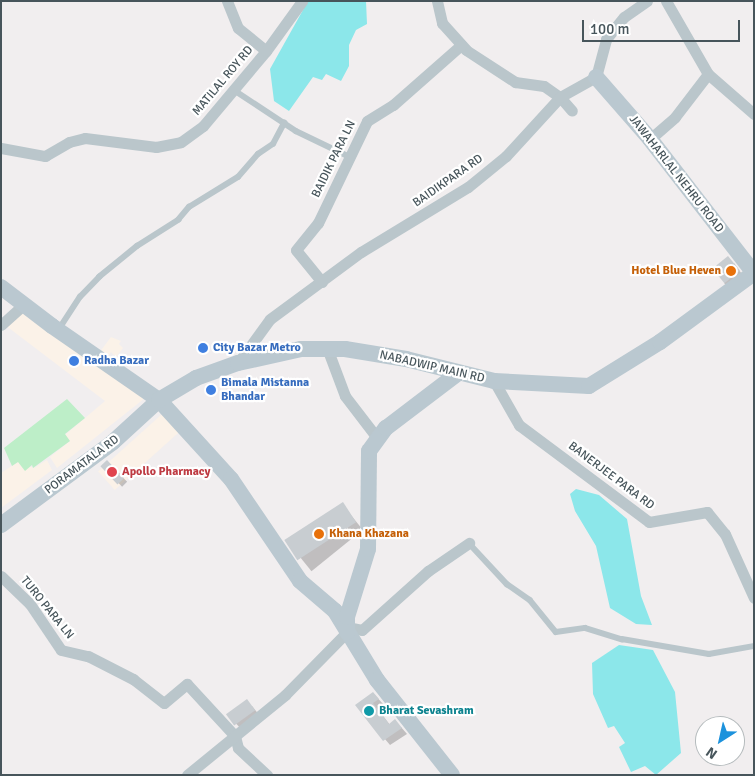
<!DOCTYPE html>
<style>
body{margin:0}
#map{position:relative;width:755px;height:776px;overflow:hidden;background:#f1eeef;font-family:Signika,sans-serif}
div>[style]{position:absolute}
.commercial>*{inset:0;background:#fbf2e8;transform-origin:0 0}
.green>*{inset:0;background:#bdeec8}
.water>*{inset:0;background:#8ce7ea}
.shadow>*{inset:0;background:#0003;transform-origin:0 0}
.building>*{inset:0;background:#c8cdd1;transform-origin:0 0}
.lane>*{height:5.5px;margin:-2.75px;padding:0 2.75px;transform-origin:2.75px;border-radius:2.75px;background:#bac6cb}
.street>*{height:11px;margin:-5.5px;padding:0 5.5px;transform-origin:5.5px;border-radius:5.5px;background:#bac6cb}
.secondary>*{height:16px;margin:-8px;padding:0 8px;transform-origin:8px;border-radius:8px;background:#bac8d0}
.dots>*{width:14px;height:14px;translate:-50% -50%;box-sizing:border-box;border:2px solid #fff;border-radius:50%}
span{translate:-50% -50%;white-space:nowrap;text-align:center;line-height:1.15;-webkit-text-stroke:4.5px #fff;paint-order:stroke}
.street-label{font-size:12px;color:#47555b}
.food-label{font-size:12px;color:#c56008;font-weight:700}
.right{translate:-100% -50%;text-align:right}
.left{translate:0 -50%;text-align:left}
.shop-label{font-size:12px;color:#366cbe;font-weight:700}
.health-label{font-size:12px;color:#be3a42;font-weight:700}
.culture-label{font-size:12px;color:#0d838f;font-weight:700}
.frame{position:absolute;inset:0;border:2px solid #47555b;pointer-events:none}
.north{position:absolute;left:695px;top:716px;width:50px;height:50px;box-sizing:border-box;background:#fff;border:1px solid #b5bbbd;border-radius:50%;rotate:215deg;font-size:14px;font-weight:700;line-height:20px;text-align:center;color:#47555b}
.north::after{content:'';display:block;margin:auto;width:18px;height:22px;background:#1d92dc;clip-path:polygon(50% 0,100% 100%,50% 72%,0 100%)}
.scale{position:absolute;left:582px;top:20px;width:158px;height:22px;box-sizing:border-box;border:2px solid #47555b;border-top:0;padding-left:6px;font-size:15px;line-height:18px;white-space:nowrap;color:#47555b;-webkit-text-stroke:4px #fff;paint-order:stroke}
</style>
<div id="map">
<div class="commercial">
<div style="clip-path:polygon(23px 308px,145px 398px,57px 468px,50px 457px,70px 441px,65px 435px,105px 401px,5px 325px)"></div>
<div style="clip-path:polygon(111px 337px,121px 341px,119px 344px,123px 348px,116px 357px,111px 352px,106px 359px,99px 353px)"></div>
<div style="left:162px;top:414px;width:25px;height:86px;rotate:48deg"></div>
<div style="clip-path:polygon(47px 460px,52px 470px,1px 508px,1px 473px,18px 462px,34px 468px)"></div>
</div>
<div class="green">
<div style="clip-path:polygon(67px 399px,85px 418px,65px 434px,70px 441px,33px 468px,32px 465px,25px 471px,18px 462px,12px 466px,4px 448px)"></div>
</div>
<div class="water">
<div style="clip-path:polygon(308px 1px,366px 1px,367px 24px,356px 30px,349px 45px,349px 66px,341px 81px,326px 74px,322px 80px,313px 77px,289px 111px,274px 101px,270px 69px)"></div>
<div style="clip-path:polygon(576px 489px,599px 495px,627px 519px,641px 596px,652px 625px,636px 624px,610px 608px,596px 546px,575px 511px,570px 494px)"></div>
<div style="clip-path:polygon(619px 645px,653px 650px,675px 692px,681px 753px,656px 775px,645px 766px,631px 772px,619px 747px,625px 743px,614px 726px,608px 728px,593px 694px,592px 663px)"></div>
</div>
<div class="shadow">
<div style="clip-path:polygon(734px 263px,744px 277px,729px 288px,724px 283px)"></div>
<div style="left:107px;top:461px;width:29px;height:7px;rotate:46deg"></div>
<div style="left:342px;top:504px;width:33px;height:66px;rotate:51deg"></div>
<div style="clip-path:polygon(373px 693px,384px 705px,378px 709px,390px 725px,401px 727px,407px 734px,390px 745px,357px 706px)"></div>
<div style="clip-path:polygon(252px 706px,260px 716px,242px 730px,229px 716px)"></div>
</div>
<div class="building">
<div style="left:728px;top:256px;width:19px;height:20px;rotate:51deg"></div>
<div style="left:107px;top:460px;width:25px;height:9px;rotate:47deg"></div>
<div style="left:343px;top:502px;width:24px;height:70px;rotate:57deg"></div>
<div style="clip-path:polygon(373px 692px,379px 699px,373px 703px,389px 724px,395px 719px,402px 728px,383px 741px,355px 705px)"></div>
<div style="left:247px;top:699px;width:14px;height:26px;rotate:54deg"></div>
</div>
<div class="lane">
<div style="left:234px;top:90px;width:74px;rotate:33.5deg"></div>
<div style="left:296px;top:131px;width:60px;rotate:25.7deg"></div>
<div style="left:59px;top:329px;width:38px;rotate:-57deg"></div>
<div style="left:80px;top:297px;width:28px;rotate:-46deg"></div>
<div style="left:99px;top:277px;width:49px;rotate:-39.2deg"></div>
<div style="left:137px;top:246px;width:49px;rotate:-32.4deg"></div>
<div style="left:178px;top:220px;width:17px;rotate:-50deg"></div>
<div style="left:189px;top:207px;width:57px;rotate:-31.5deg"></div>
<div style="left:238px;top:177px;width:30px;rotate:-49deg"></div>
<div style="left:258px;top:154px;width:18px;rotate:-34deg"></div>
<div style="left:273px;top:144px;width:24px;rotate:-62deg"></div>
<div style="left:469px;top:543px;width:56px;rotate:47.2deg"></div>
<div style="left:507px;top:584px;width:28px;rotate:35deg"></div>
<div style="left:530px;top:600px;width:41px;rotate:50.9deg"></div>
<div style="left:556px;top:632px;width:29px;rotate:-8deg"></div>
<div style="left:585px;top:628px;width:39px;rotate:17deg"></div>
<div style="left:622px;top:639px;width:88px;rotate:9.8deg"></div>
<div style="left:709px;top:654px;width:46px;rotate:-10.1deg"></div>
</div>
<div class="street">
<div style="left:227px;top:1px;width:29px;rotate:68deg"></div>
<div style="left:238px;top:28px;width:36px;rotate:39deg"></div>
<div style="left:437px;top:1px;width:23px;rotate:77deg"></div>
<div style="left:442px;top:23px;width:36px;rotate:48deg"></div>
<div style="left:466px;top:50px;width:59px;rotate:33.1deg"></div>
<div style="left:515px;top:82px;width:29px;rotate:8deg"></div>
<div style="left:544px;top:86px;width:19px;rotate:35deg"></div>
<div style="left:560px;top:97px;width:18px;rotate:49deg"></div>
<div style="left:666px;top:1px;width:84px;rotate:60.1deg"></div>
<div style="left:708px;top:74px;width:61px;rotate:41deg"></div>
<div style="left:650px;top:139px;width:33px;rotate:-41deg"></div>
<div style="left:675px;top:117px;width:54px;rotate:-52.5deg"></div>
<div style="left:1px;top:148px;width:45px;rotate:10.3deg"></div>
<div style="left:45px;top:156px;width:28px;rotate:-30deg"></div>
<div style="left:69px;top:142px;width:16px;rotate:-14deg"></div>
<div style="left:85px;top:138px;width:72px;rotate:7.2deg"></div>
<div style="left:156px;top:147px;width:25px;rotate:-11deg"></div>
<div style="left:181px;top:142px;width:27px;rotate:-36deg"></div>
<div style="left:203px;top:126px;width:98px;rotate:-50deg"></div>
<div style="left:266px;top:51px;width:62px;rotate:-54.2deg"></div>
<div style="left:322px;top:282px;width:41px;rotate:-129.1deg"></div>
<div style="left:296px;top:250px;width:35px;rotate:-51deg"></div>
<div style="left:318px;top:223px;width:113px;rotate:-64.3deg"></div>
<div style="left:367px;top:121px;width:31px;rotate:-32deg"></div>
<div style="left:393px;top:105px;width:91px;rotate:-41.4deg"></div>
<div style="left:1px;top:325px;width:30px;rotate:-42deg"></div>
<div style="left:327px;top:348px;width:51px;rotate:69.4deg"></div>
<div style="left:345px;top:396px;width:54px;rotate:52.5deg"></div>
<div style="left:238px;top:363px;width:54px;rotate:-54deg"></div>
<div style="left:270px;top:319px;width:113px;rotate:-36.4deg"></div>
<div style="left:361px;top:252px;width:125px;rotate:-31.3deg"></div>
<div style="left:468px;top:187px;width:49px;rotate:-39.2deg"></div>
<div style="left:506px;top:156px;width:80px;rotate:-47.5deg"></div>
<div style="left:560px;top:97px;width:41px;rotate:-29.1deg"></div>
<div style="left:596px;top:77px;width:39px;rotate:-75deg"></div>
<div style="left:606px;top:39px;width:28px;rotate:-51deg"></div>
<div style="left:624px;top:17px;width:28px;rotate:-35deg"></div>
<div style="left:494px;top:381px;width:51px;rotate:60.4deg"></div>
<div style="left:519px;top:425px;width:162px;rotate:36.7deg"></div>
<div style="left:649px;top:522px;width:59px;rotate:-9.8deg"></div>
<div style="left:707px;top:512px;width:28px;rotate:51deg"></div>
<div style="left:725px;top:534px;width:70px;rotate:65.6deg"></div>
<div style="left:1px;top:576px;width:40px;rotate:44deg"></div>
<div style="left:30px;top:604px;width:55px;rotate:56deg"></div>
<div style="left:61px;top:650px;width:28px;rotate:13deg"></div>
<div style="left:88px;top:656px;width:51px;rotate:27.1deg"></div>
<div style="left:133px;top:679px;width:39px;rotate:38deg"></div>
<div style="left:164px;top:703px;width:30px;rotate:-40deg"></div>
<div style="left:187px;top:684px;width:71px;rotate:47.3deg"></div>
<div style="left:235px;top:736px;width:12px;rotate:76deg"></div>
<div style="left:238px;top:748px;width:40px;rotate:43deg"></div>
<div style="left:187px;top:775px;width:127px;rotate:-39.2deg"></div>
<div style="left:285px;top:695px;width:88px;rotate:-45.5deg"></div>
<div style="left:347px;top:632px;width:6px;rotate:-39deg"></div>
<div style="left:352px;top:628px;width:10px;rotate:11deg"></div>
<div style="left:362px;top:630px;width:89px;rotate:-41.8deg"></div>
<div style="left:428px;top:571px;width:50px;rotate:-34.3deg"></div>
</div>
<div class="secondary">
<div style="left:596px;top:77px;width:82px;rotate:48.9deg"></div>
<div style="left:650px;top:139px;width:170px;rotate:52.2deg"></div>
<div style="left:1px;top:287px;width:64px;rotate:37.4deg"></div>
<div style="left:52px;top:326px;width:130px;rotate:34.7deg"></div>
<div style="left:159px;top:400px;width:107px;rotate:47.7deg"></div>
<div style="left:231px;top:479px;width:123px;rotate:55.9deg"></div>
<div style="left:300px;top:581px;width:46px;rotate:40.6deg"></div>
<div style="left:335px;top:611px;width:81px;rotate:58.7deg"></div>
<div style="left:377px;top:680px;width:121px;rotate:51.7deg"></div>
<div style="left:1px;top:525px;width:139px;rotate:-36.5deg"></div>
<div style="left:113px;top:442px;width:62px;rotate:-42.4deg"></div>
<div style="left:159px;top:400px;width:43px;rotate:-30.7deg"></div>
<div style="left:196px;top:378px;width:45px;rotate:-19.7deg"></div>
<div style="left:238px;top:363px;width:65px;rotate:-12.5deg"></div>
<div style="left:301px;top:349px;width:44px"></div>
<div style="left:345px;top:349px;width:62px;rotate:9.3deg"></div>
<div style="left:406px;top:359px;width:91px;rotate:14deg"></div>
<div style="left:494px;top:381px;width:95px;rotate:3deg"></div>
<div style="left:589px;top:386px;width:84px;rotate:-31.8deg"></div>
<div style="left:660px;top:342px;width:117px;rotate:-36.3deg"></div>
<div style="left:347px;top:632px;width:15px;rotate:-90deg"></div>
<div style="left:347px;top:617px;width:71px;rotate:-72.8deg"></div>
<div style="left:368px;top:549px;width:98px;rotate:-89.4deg"></div>
<div style="left:369px;top:451px;width:29px;rotate:-54deg"></div>
<div style="left:386px;top:428px;width:89px;rotate:-37.3deg"></div>
</div>
<div class="dots">
<div style="left:731px;top:271px;background:#e8710a"></div>
<div style="left:203px;top:348px;background:#3f7fe0"></div>
<div style="left:74px;top:361px;background:#3f7fe0"></div>
<div style="left:211px;top:390px;background:#3f7fe0"></div>
<div style="left:112px;top:472px;background:#e0444e"></div>
<div style="left:319px;top:534px;background:#e8710a"></div>
<div style="left:369px;top:711px;background:#0f9aa8"></div>
</div>
<div class="street-label">
<span style="left:223px;top:81px;rotate:-50deg">MATILAL ROY RD</span>
<span style="left:334px;top:159px;rotate:-64deg">BAIDIK PARA LN</span>
<span style="left:676px;top:174px;rotate:52deg">JAWAHARLAL NEHRU ROAD</span>
<span style="left:448px;top:181px;rotate:-35deg">BAIDIKPARA RD</span>
<span style="left:432px;top:367px;rotate:13deg">NABADWIP MAIN RD</span>
<span style="left:82px;top:465px;rotate:-37deg">PORAMATALA RD</span>
<span style="left:611px;top:476px;rotate:37deg">BANERJEE PARA RD</span>
<span style="left:47px;top:608px;rotate:51deg">TURO PARA LN</span>
</div>
<div class="food-label">
<span class="right" style="left:721px;top:271px">Hotel Blue Heven</span>
<span class="left" style="left:329px;top:534px">Khana Khazana</span>
</div>
<div class="shop-label">
<span class="left" style="left:213px;top:348px">City Bazar Metro</span>
<span class="left" style="left:84px;top:361px">Radha Bazar</span>
<span class="left" style="left:221px;top:390px">Bimala Mistanna<br>Bhandar</span>
</div>
<div class="health-label">
<span class="left" style="left:122px;top:472px">Apollo Pharmacy</span>
</div>
<div class="culture-label">
<span class="left" style="left:379px;top:711px">Bharat Sevashram</span>
</div>
<div class="frame"></div>
<div class="north">N</div>
<div class="scale">100 m</div>
</div>
